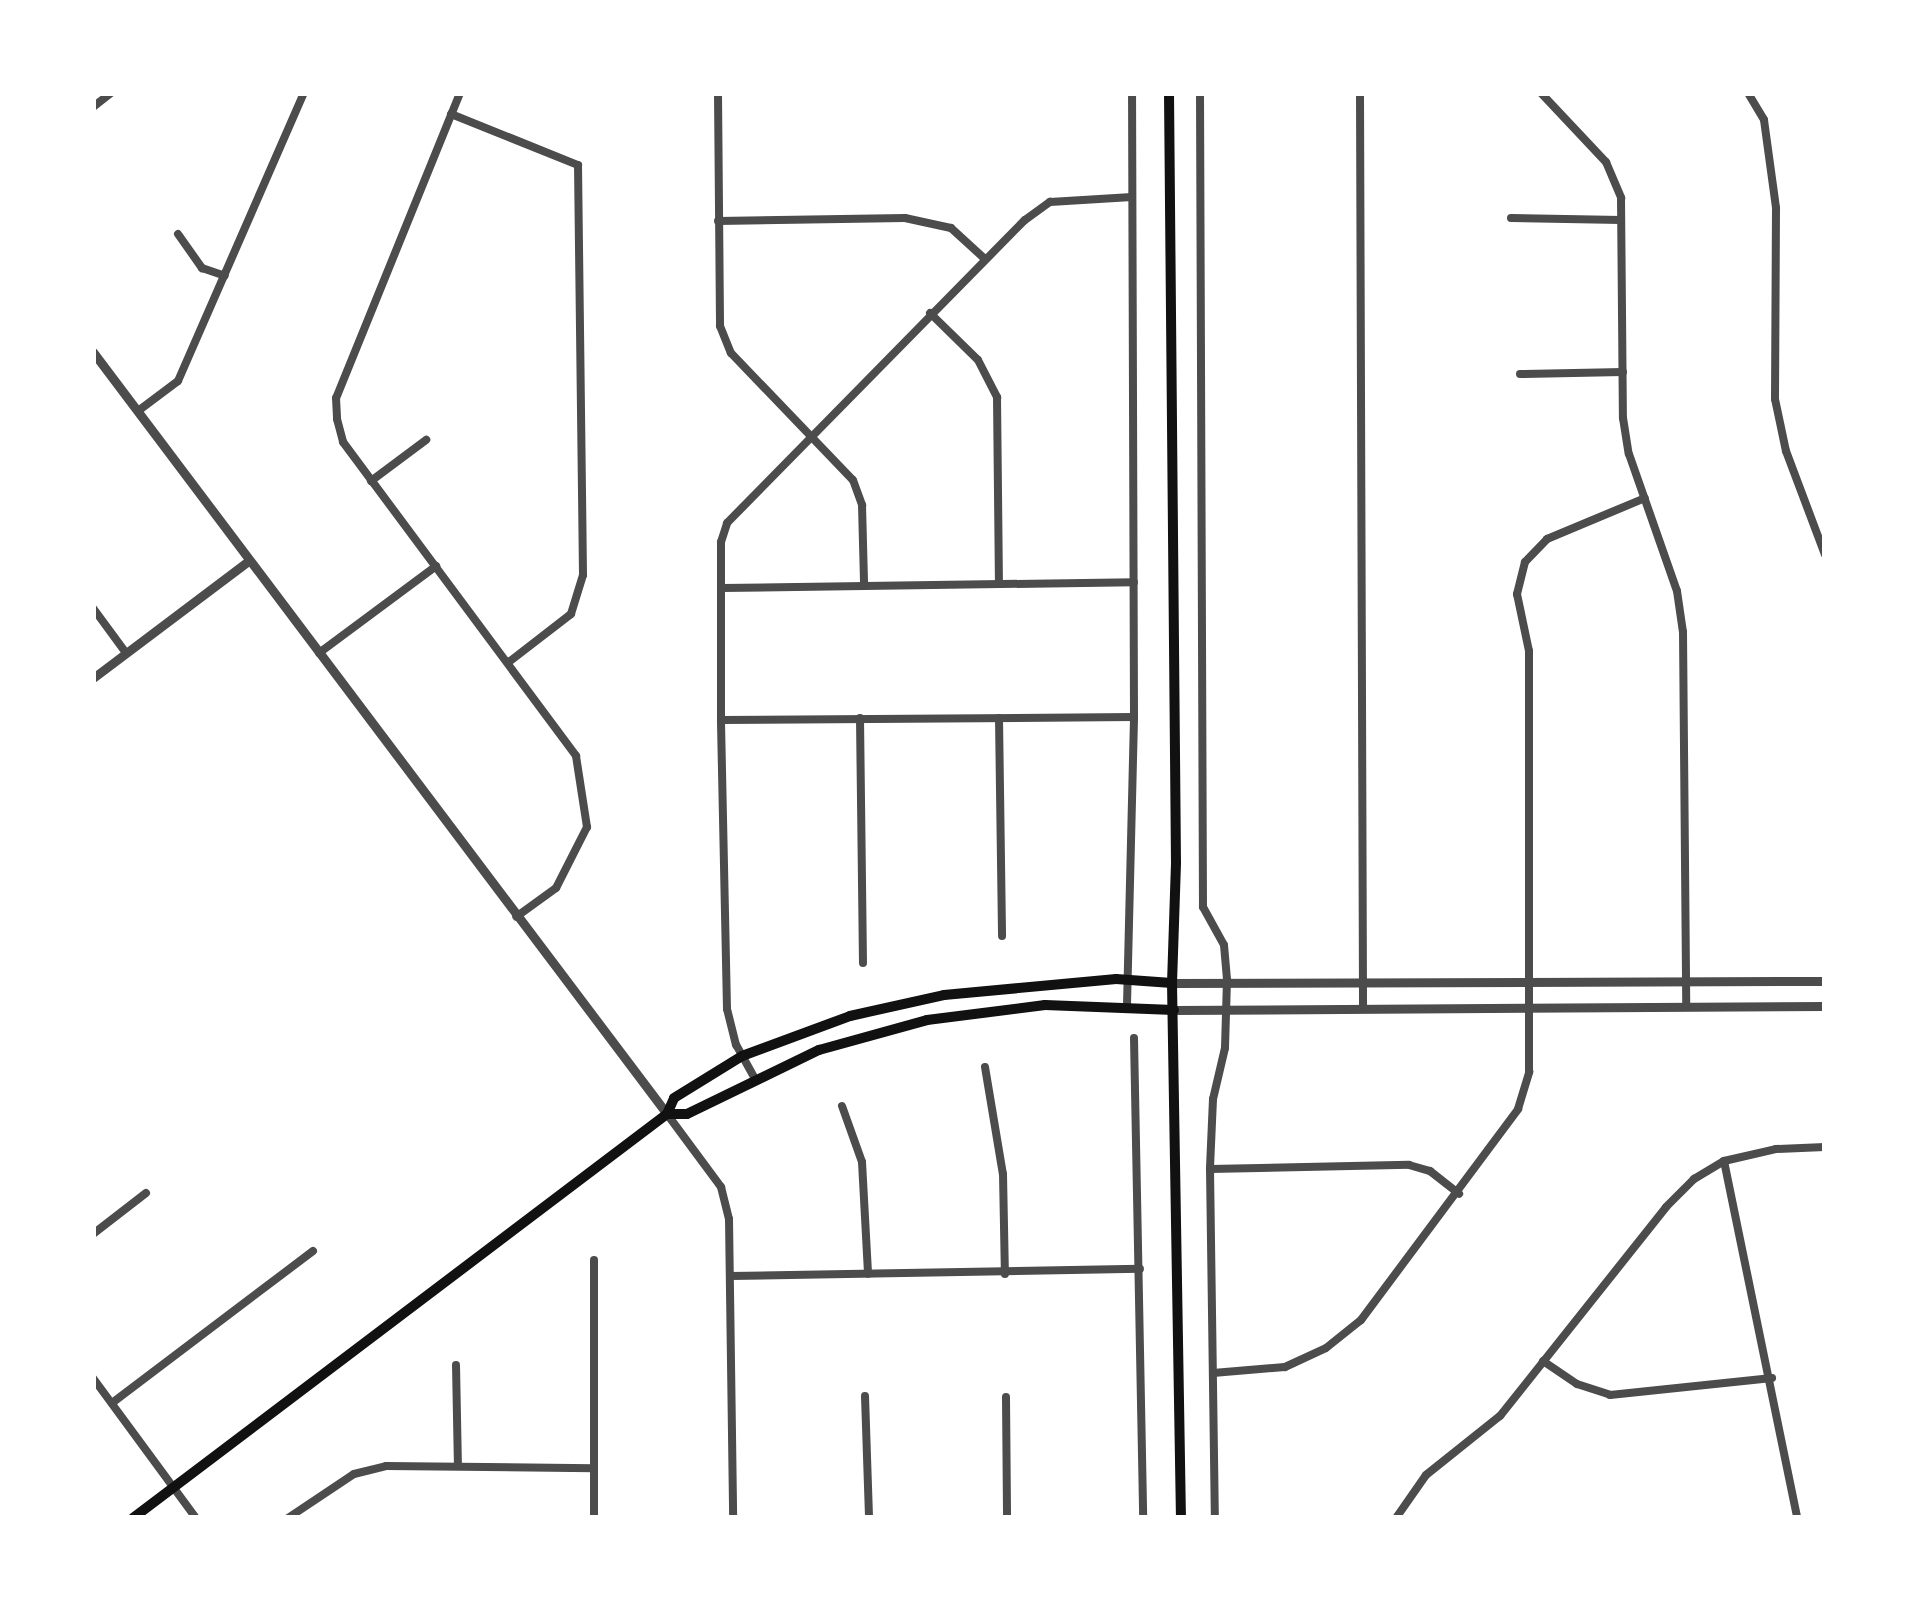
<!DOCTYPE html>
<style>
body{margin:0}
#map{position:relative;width:1918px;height:1611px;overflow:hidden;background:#fff;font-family:"Source Serif 4",serif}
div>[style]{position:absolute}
.minor>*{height:8px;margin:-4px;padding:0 4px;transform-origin:4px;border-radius:4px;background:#4c4c4c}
.tertiary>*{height:9px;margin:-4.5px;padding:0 4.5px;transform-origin:4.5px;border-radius:4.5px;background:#4c4c4c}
.secondary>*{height:10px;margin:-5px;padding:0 5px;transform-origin:5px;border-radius:5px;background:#111}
.primary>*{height:10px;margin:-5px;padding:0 5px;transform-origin:5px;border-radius:5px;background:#111}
span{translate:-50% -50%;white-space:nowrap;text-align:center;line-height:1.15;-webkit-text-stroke:10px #fff;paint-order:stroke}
.frame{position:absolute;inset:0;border:96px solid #fff;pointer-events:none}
</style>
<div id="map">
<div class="minor">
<div style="left:460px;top:93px;width:329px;rotate:112.1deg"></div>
<div style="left:336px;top:398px;width:21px;rotate:87deg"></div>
<div style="left:337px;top:419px;width:24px;rotate:75deg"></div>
<div style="left:343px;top:442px;width:391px;rotate:53.4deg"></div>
<div style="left:576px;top:756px;width:72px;rotate:81.2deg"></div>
<div style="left:587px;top:827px;width:68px;rotate:116.9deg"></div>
<div style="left:556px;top:888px;width:49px;rotate:144.1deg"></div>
<div style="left:718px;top:93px;width:233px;rotate:89.5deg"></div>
<div style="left:720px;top:326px;width:29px;rotate:68deg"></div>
<div style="left:731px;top:353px;width:176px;rotate:46.2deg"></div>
<div style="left:853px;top:480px;width:27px;rotate:70deg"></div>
<div style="left:862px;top:505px;width:79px;rotate:88.5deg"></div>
<div style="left:1200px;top:93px;width:814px;rotate:89.79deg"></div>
<div style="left:1203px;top:907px;width:43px;rotate:61.1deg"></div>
<div style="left:1224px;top:945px;width:35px;rotate:85deg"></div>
<div style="left:1227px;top:980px;width:68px;rotate:91.7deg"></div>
<div style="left:1225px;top:1048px;width:52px;rotate:103.2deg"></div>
<div style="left:1213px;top:1099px;width:70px;rotate:92.5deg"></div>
<div style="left:1210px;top:1169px;width:349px;rotate:89.2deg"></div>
<div style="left:1360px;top:93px;width:915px;rotate:89.81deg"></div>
<div style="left:1541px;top:93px;width:95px;rotate:46.7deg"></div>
<div style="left:1606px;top:162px;width:39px;rotate:67deg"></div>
<div style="left:1621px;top:198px;width:220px;rotate:89.5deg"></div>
<div style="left:1623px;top:418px;width:36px;rotate:81deg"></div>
<div style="left:1629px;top:454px;width:145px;rotate:70.7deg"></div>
<div style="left:1677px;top:591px;width:41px;rotate:81.7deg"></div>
<div style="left:1683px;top:632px;width:373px;rotate:89.5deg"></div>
<div style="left:1748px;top:93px;width:31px;rotate:59deg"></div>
<div style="left:1764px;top:120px;width:89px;rotate:82.2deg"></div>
<div style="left:1776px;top:208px;width:191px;rotate:90.3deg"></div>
<div style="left:1775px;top:399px;width:53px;rotate:78.1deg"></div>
<div style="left:1786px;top:451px;width:111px;rotate:69.4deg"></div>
<div style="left:93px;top:107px;width:23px;rotate:-38deg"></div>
<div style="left:451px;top:114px;width:137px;rotate:21.9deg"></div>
<div style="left:578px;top:165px;width:410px;rotate:89.3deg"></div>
<div style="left:583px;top:575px;width:41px;rotate:107.1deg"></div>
<div style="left:571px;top:614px;width:78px;rotate:142.3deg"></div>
<div style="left:1511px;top:218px;width:110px;rotate:1deg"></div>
<div style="left:718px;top:221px;width:187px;rotate:-0.9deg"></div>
<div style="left:905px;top:218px;width:47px;rotate:12.3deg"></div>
<div style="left:951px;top:228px;width:46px;rotate:42.4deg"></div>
<div style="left:178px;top:234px;width:42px;rotate:54.8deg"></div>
<div style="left:202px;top:268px;width:24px;rotate:19deg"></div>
<div style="left:930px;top:313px;width:67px;rotate:44.4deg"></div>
<div style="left:978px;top:360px;width:42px;rotate:62.8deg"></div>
<div style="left:997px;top:397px;width:186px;rotate:89.4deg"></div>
<div style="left:1520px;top:374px;width:103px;rotate:-1.1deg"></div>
<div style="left:138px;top:411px;width:50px;rotate:-36.9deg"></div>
<div style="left:178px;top:381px;width:314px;rotate:-66.4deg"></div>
<div style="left:371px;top:481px;width:69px;rotate:-36.7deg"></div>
<div style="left:722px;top:588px;width:412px;rotate:-0.8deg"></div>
<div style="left:93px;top:608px;width:56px;rotate:53.7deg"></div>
<div style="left:319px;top:653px;width:146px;rotate:-36.6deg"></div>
<div style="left:860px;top:718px;width:245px;rotate:89.3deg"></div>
<div style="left:999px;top:718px;width:218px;rotate:89.2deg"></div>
<div style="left:721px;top:720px;width:413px;rotate:-0.4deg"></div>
<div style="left:1127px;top:1005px;width:288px;rotate:-88.6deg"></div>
<div style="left:1134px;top:717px;width:624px;rotate:-90.18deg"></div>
<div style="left:1134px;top:1038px;width:480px;rotate:88.9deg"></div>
<div style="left:985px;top:1067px;width:109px;rotate:80.5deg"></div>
<div style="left:1003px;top:1174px;width:100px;rotate:88.9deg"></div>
<div style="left:754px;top:1077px;width:37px;rotate:-119deg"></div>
<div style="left:736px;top:1045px;width:37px;rotate:-104deg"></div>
<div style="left:727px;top:1009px;width:289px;rotate:-91.2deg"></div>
<div style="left:721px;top:720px;width:178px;rotate:-90deg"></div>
<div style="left:721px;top:542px;width:20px;rotate:-72deg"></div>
<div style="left:727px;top:523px;width:425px;rotate:-45.5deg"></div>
<div style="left:1025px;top:220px;width:31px;rotate:-36deg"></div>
<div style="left:1050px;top:202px;width:82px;rotate:-3.5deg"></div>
<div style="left:842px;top:1106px;width:59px;rotate:70.3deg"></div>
<div style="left:862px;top:1162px;width:112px;rotate:86.9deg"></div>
<div style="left:667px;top:1114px;width:91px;rotate:53.5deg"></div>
<div style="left:721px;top:1187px;width:33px;rotate:76deg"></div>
<div style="left:729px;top:1219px;width:299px;rotate:89.2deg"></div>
<div style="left:1724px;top:1161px;width:364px;rotate:78.4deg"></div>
<div style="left:1210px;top:1169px;width:199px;rotate:-1.2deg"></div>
<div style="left:1409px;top:1165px;width:22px;rotate:16deg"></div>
<div style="left:1430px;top:1171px;width:37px;rotate:38deg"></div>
<div style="left:93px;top:1234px;width:67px;rotate:-37.7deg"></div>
<div style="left:731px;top:1276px;width:409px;rotate:-1deg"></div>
<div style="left:1543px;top:1361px;width:41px;rotate:34.1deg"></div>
<div style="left:1577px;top:1384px;width:35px;rotate:18deg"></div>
<div style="left:1610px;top:1395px;width:163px;rotate:-6deg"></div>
<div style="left:456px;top:1365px;width:101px;rotate:88.9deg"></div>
<div style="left:1213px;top:1373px;width:72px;rotate:-4.8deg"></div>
<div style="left:1285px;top:1367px;width:45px;rotate:-24.9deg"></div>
<div style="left:1326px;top:1348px;width:45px;rotate:-38.7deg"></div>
<div style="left:1361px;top:1320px;width:263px;rotate:-53.3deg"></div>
<div style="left:1518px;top:1109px;width:39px;rotate:-73deg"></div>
<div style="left:1529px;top:1072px;width:421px;rotate:-90deg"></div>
<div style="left:1529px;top:651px;width:58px;rotate:-101.9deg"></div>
<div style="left:1517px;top:594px;width:33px;rotate:-76deg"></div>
<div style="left:1525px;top:562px;width:32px;rotate:-46deg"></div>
<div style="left:1547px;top:539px;width:106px;rotate:-22.7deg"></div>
<div style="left:93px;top:1378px;width:174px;rotate:53.7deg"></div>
<div style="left:865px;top:1396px;width:122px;rotate:88.1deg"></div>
<div style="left:1006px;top:1397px;width:121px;rotate:89.5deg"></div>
<div style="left:112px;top:1403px;width:252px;rotate:-37.1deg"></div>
<div style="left:288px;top:1518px;width:79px;rotate:-33.7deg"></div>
<div style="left:354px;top:1474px;width:33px;rotate:-14deg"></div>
<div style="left:386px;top:1466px;width:208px;rotate:0.6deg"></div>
<div style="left:594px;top:1518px;width:258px;rotate:-90deg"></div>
<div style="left:1396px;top:1518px;width:52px;rotate:-55.1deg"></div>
<div style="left:1426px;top:1475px;width:95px;rotate:-38.6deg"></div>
<div style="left:1500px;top:1416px;width:267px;rotate:-51.5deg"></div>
<div style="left:1666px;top:1207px;width:40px;rotate:-45deg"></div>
<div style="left:1694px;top:1179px;width:35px;rotate:-31deg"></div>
<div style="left:1724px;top:1161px;width:53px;rotate:-13deg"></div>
<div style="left:1776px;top:1149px;width:49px;rotate:-2.3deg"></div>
</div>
<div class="tertiary">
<div style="left:93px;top:352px;width:954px;rotate:53.01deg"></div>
<div style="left:93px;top:678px;width:193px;rotate:-37deg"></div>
<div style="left:1172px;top:983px;width:653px;rotate:-0.18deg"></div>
<div style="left:1174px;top:1010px;width:651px;rotate:-0.35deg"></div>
</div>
<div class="secondary">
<div style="left:667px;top:1114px;width:20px"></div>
<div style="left:687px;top:1114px;width:147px;rotate:-25.9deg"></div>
<div style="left:819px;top:1050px;width:112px;rotate:-15.5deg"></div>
<div style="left:927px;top:1020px;width:119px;rotate:-7.2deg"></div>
<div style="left:1045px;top:1005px;width:129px;rotate:2.2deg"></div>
<div style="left:133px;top:1518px;width:670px;rotate:-37.11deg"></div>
<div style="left:667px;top:1114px;width:17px;rotate:-66deg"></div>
<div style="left:674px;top:1098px;width:80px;rotate:-31.7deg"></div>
<div style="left:742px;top:1056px;width:115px;rotate:-20.3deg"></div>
<div style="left:850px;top:1016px;width:96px;rotate:-12.6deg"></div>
<div style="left:944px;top:995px;width:173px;rotate:-5.3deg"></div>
<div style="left:1116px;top:979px;width:56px;rotate:4.1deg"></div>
</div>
<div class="primary">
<div style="left:1169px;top:93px;width:770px;rotate:89.48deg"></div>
<div style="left:1176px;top:863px;width:120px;rotate:91.9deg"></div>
<div style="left:1172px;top:983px;width:535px;rotate:89.04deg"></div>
</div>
<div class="frame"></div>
</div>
